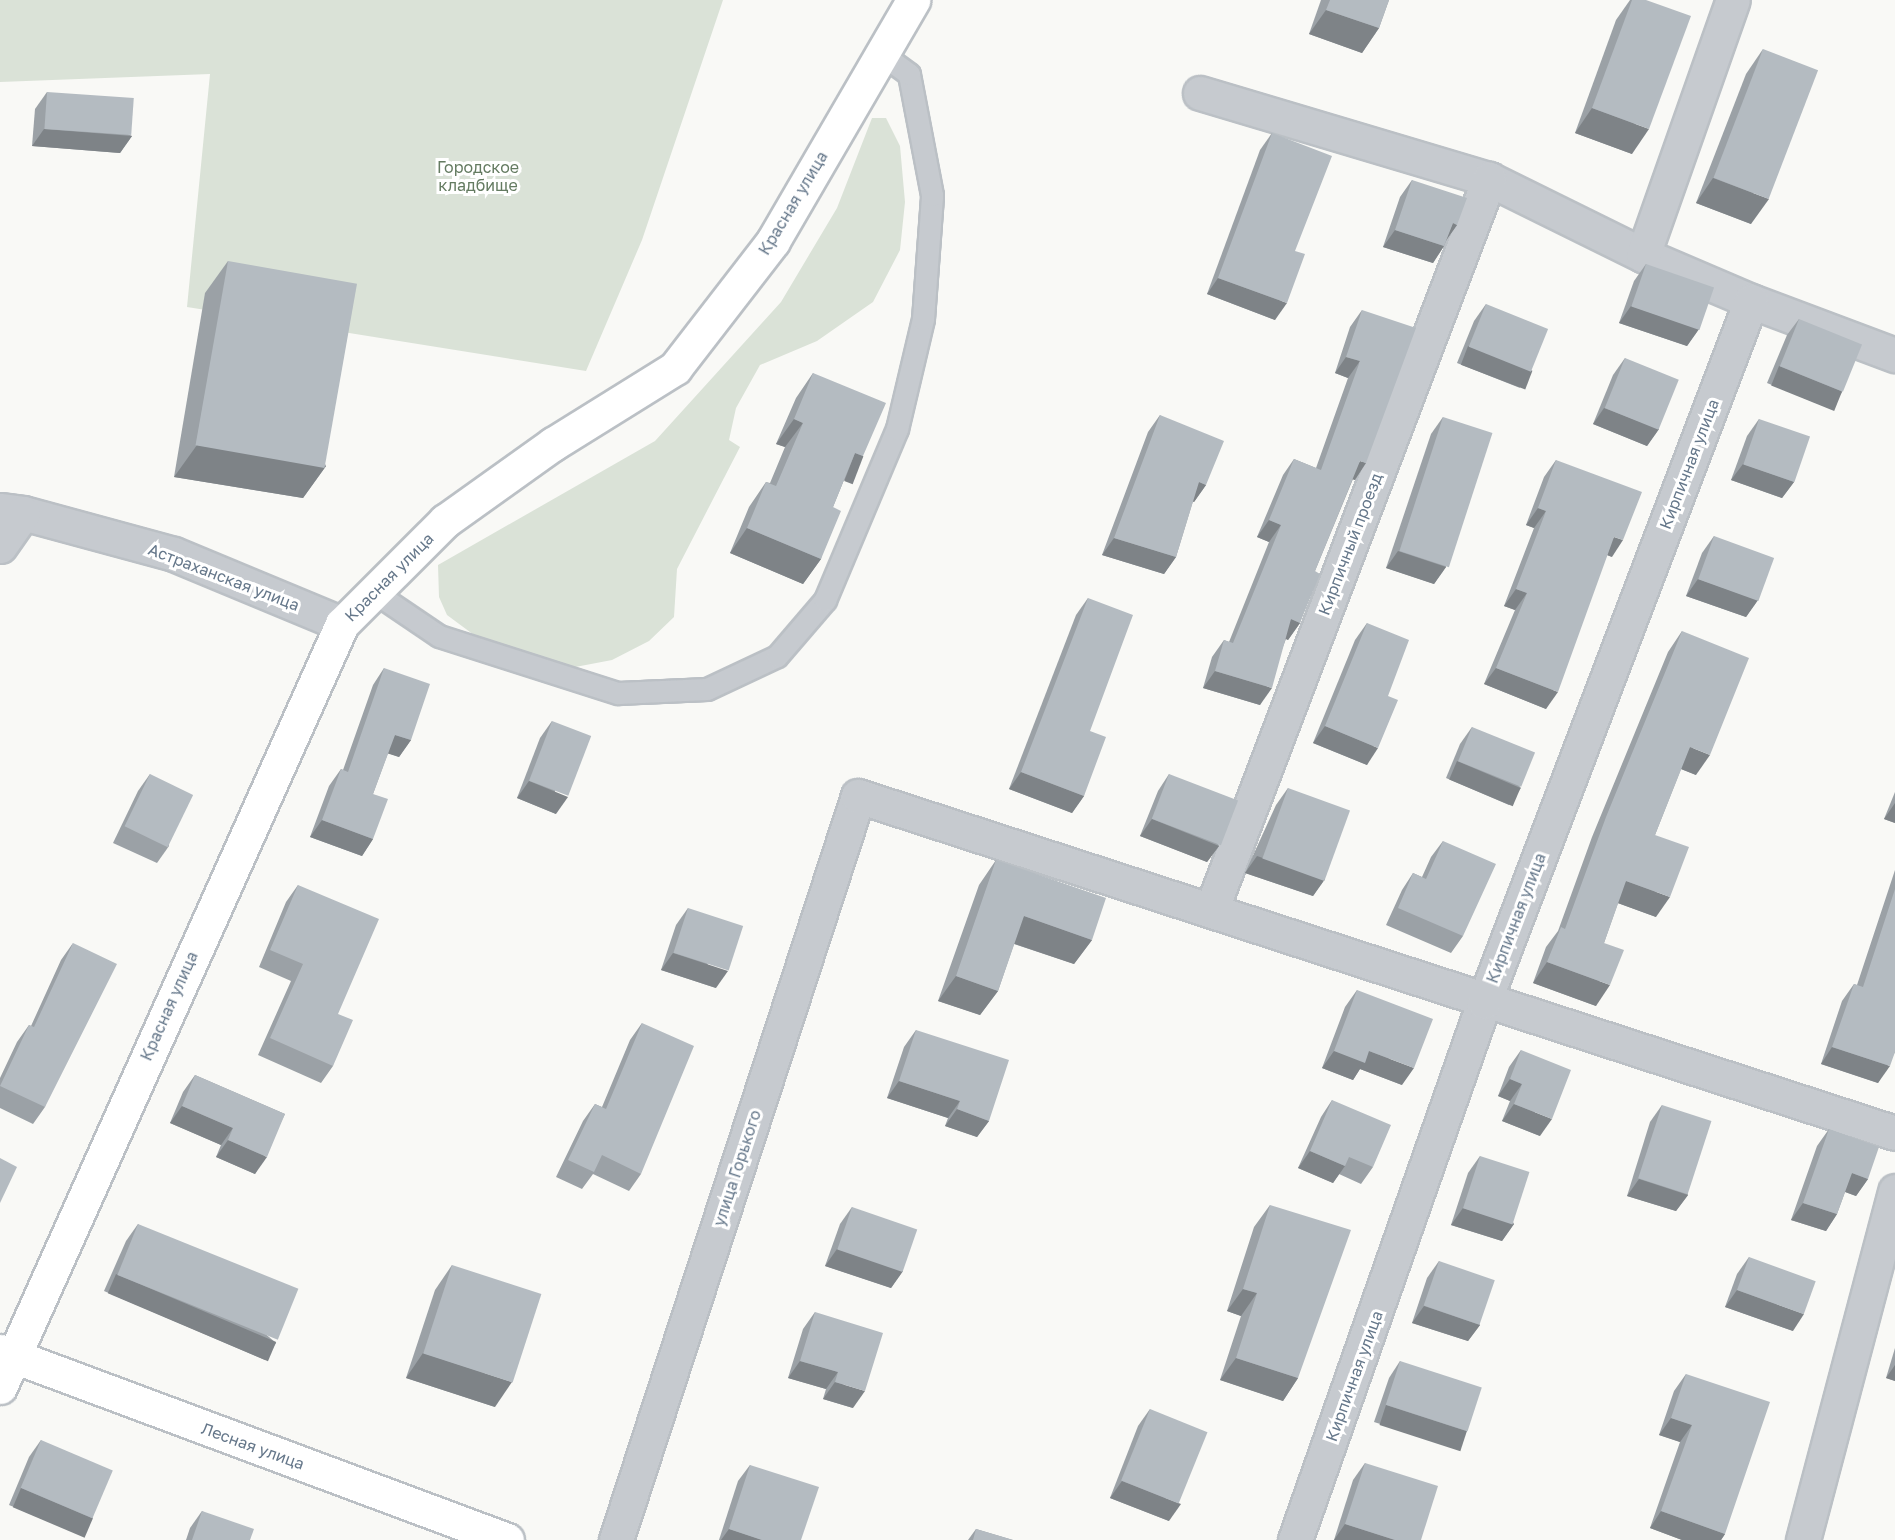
<!DOCTYPE html>
<meta charset="utf-8">
<style>
body{margin:0}
#map{position:relative;width:1895px;height:1540px;overflow:hidden;background:#f9f9f6;font-family:"Golos Text",sans-serif}
div>[style]{position:absolute}
.green>*{inset:0;background:#dae2d7}
.roads{filter:drop-shadow(2px 0 #bbc0c5) drop-shadow(-2px 0 #bbc0c5) drop-shadow(0 2px #bbc0c5) drop-shadow(0 -2px #bbc0c5)}
.lane>*{height:21px;margin:-10.5px;padding:0 10.5px;transform-origin:10.5px;border-radius:10.5px;background:#c6cacf}
.street>*{height:33px;margin:-16.5px;padding:0 16.5px;transform-origin:16.5px;border-radius:16.5px;background:#c6cacf}
.secondary>*{height:33px;margin:-16.5px;padding:0 16.5px;transform-origin:16.5px;border-radius:16.5px;background:#fff}
.wall>*{inset:0;background:#9ba1a6}
.shaded-wall>*{inset:0;background:#7e8387;transform-origin:0 0}
.building>*{inset:0;background:#b4bbc1;transform-origin:0 0}
span{translate:-50% -50%;white-space:nowrap;text-align:center;line-height:1.15;-webkit-text-stroke:6px #fff;paint-order:stroke}
.park-label{font-size:16px;color:#647b61}
.street-label{font-size:16px;color:#65778a}
</style>
<div id="map">
<div class="green">
<div style="clip-path:polygon(0 0,723px 0,642px 240px,586px 371px,187px 307px,210px 74px,0 82px)"></div>
<div style="clip-path:polygon(872px 118px,886px 118px,900px 146px,905px 202px,900px 250px,873px 302px,817px 341px,760px 365px,736px 408px,729px 440px,740px 447px,677px 569px,674px 617px,649px 641px,612px 660px,570px 668px,474px 635px,447px 615px,439px 597px,438px 565px,655px 441px,781px 302px,837px 208px)"></div>
</div>
<div class="roads">
<div class="lane">
<div style="left:374px;top:592px;width:78px;rotate:34.1deg"></div>
<div style="left:439px;top:636px;width:188px;rotate:17.7deg"></div>
<div style="left:618px;top:693px;width:89px;rotate:-2.6deg"></div>
<div style="left:707px;top:689px;width:77px;rotate:-25.2deg"></div>
<div style="left:777px;top:656px;width:74px;rotate:-49.4deg"></div>
<div style="left:825px;top:600px;width:186px;rotate:-67.2deg"></div>
<div style="left:897px;top:429px;width:113px;rotate:-76.7deg"></div>
<div style="left:923px;top:319px;width:124px;rotate:-85.8deg"></div>
<div style="left:932px;top:195px;width:123px;rotate:-100.8deg"></div>
<div style="left:909px;top:74px;width:36px;rotate:-144deg"></div>
</div>
<div class="street">
<div style="left:1200px;top:93px;width:302px;rotate:16.6deg"></div>
<div style="left:1489px;top:179px;width:172px;rotate:26.3deg"></div>
<div style="left:1643px;top:255px;width:117px;rotate:23.1deg"></div>
<div style="left:1751px;top:301px;width:154px;rotate:20.6deg"></div>
<div style="left:1643px;top:255px;width:270px;rotate:-70.6deg"></div>
<div style="left:0;top:510px;width:23px;rotate:7deg"></div>
<div style="left:23px;top:513px;width:156px;rotate:15.2deg"></div>
<div style="left:174px;top:554px;width:182px;rotate:22.6deg"></div>
<div style="left:0;top:546px;width:40px;rotate:-55.1deg"></div>
<div style="left:1212px;top:908px;width:780px;rotate:-69.19deg"></div>
<div style="left:616px;top:1540px;width:782px;rotate:-71.98deg"></div>
<div style="left:858px;top:796px;width:1090px;rotate:18deg"></div>
<div style="left:1295px;top:1540px;width:570px;rotate:-70.64deg"></div>
<div style="left:1484px;top:1002px;width:750px;rotate:-69.15deg"></div>
<div style="left:1803px;top:1540px;width:361px;rotate:-75.2deg"></div>
</div>
<div class="secondary">
<div style="left:0;top:1351px;width:541px;rotate:20.44deg"></div>
<div style="left:0;top:1387px;width:836px;rotate:-65.86deg"></div>
<div style="left:342px;top:624px;width:146px;rotate:-45deg"></div>
<div style="left:445px;top:521px;width:133px;rotate:-35.5deg"></div>
<div style="left:553px;top:444px;width:144px;rotate:-31.9deg"></div>
<div style="left:675px;top:368px;width:160px;rotate:-52.3deg"></div>
<div style="left:773px;top:241px;width:279px;rotate:-59.8deg"></div>
</div>
</div>
<div class="wall">
<div style="clip-path:polygon(1321px 0,1389px 0,1379px 28px,1362px 53px,1309px 34px)"></div>
<div style="clip-path:polygon(1630px 0,1646px 0,1632px 154px,1575px 133px,1616px 20px)"></div>
<div style="clip-path:polygon(1763px 49px,1751px 224px,1696px 203px,1746px 74px)"></div>
<div style="clip-path:polygon(47px 92px,132px 136px,120px 153px,32px 146px,35px 109px)"></div>
<div style="clip-path:polygon(1272px 133px,1295px 251px,1275px 320px,1207px 294px,1260px 150px)"></div>
<div style="clip-path:polygon(1412px 180px,1457px 225px,1447px 239px,1444px 246px,1433px 263px,1383px 247px,1400px 197px)"></div>
<div style="clip-path:polygon(228px 261px,326px 466px,303px 498px,174px 477px,205px 293px)"></div>
<div style="clip-path:polygon(1646px 264px,1699px 329px,1687px 346px,1619px 323px,1634px 281px)"></div>
<div style="clip-path:polygon(1486px 304px,1520px 388px,1457px 363px,1474px 321px)"></div>
<div style="clip-path:polygon(1362px 310px,1355px 480px,1353px 479px,1315px 571px,1300px 623px,1288px 640px,1286px 639px,1260px 705px,1203px 688px,1212px 657px,1224px 640px,1229px 642px,1269px 542px,1257px 537px,1283px 475px,1294px 459px,1316px 468px,1348px 378px,1335px 373px,1350px 327px)"></div>
<div style="clip-path:polygon(1799px 319px,1842px 392px,1831px 409px,1767px 383px,1787px 335px)"></div>
<div style="clip-path:polygon(1625px 358px,1659px 429px,1647px 446px,1593px 424px,1613px 375px)"></div>
<div style="clip-path:polygon(813px 373px,863px 456px,846px 481px,844px 480px,833px 507px,821px 559px,803px 584px,730px 553px,749px 507px,766px 482px,770px 483px,785px 447px,776px 444px,796px 398px)"></div>
<div style="clip-path:polygon(1160px 415px,1206px 485px,1194px 502px,1193px 501px,1176px 557px,1164px 574px,1102px 555px,1148px 432px)"></div>
<div style="clip-path:polygon(1443px 417px,1446px 567px,1434px 584px,1386px 568px,1431px 434px)"></div>
<div style="clip-path:polygon(1759px 419px,1794px 482px,1782px 498px,1731px 480px,1747px 436px)"></div>
<div style="clip-path:polygon(1556px 460px,1612px 557px,1607px 555px,1546px 709px,1484px 684px,1515px 610px,1504px 606px,1534px 528px,1526px 525px,1544px 477px)"></div>
<div style="clip-path:polygon(1714px 536px,1758px 600px,1746px 617px,1686px 596px,1702px 553px)"></div>
<div style="clip-path:polygon(1088px 598px,1090px 731px,1084px 796px,1072px 813px,1009px 789px,1076px 615px)"></div>
<div style="clip-path:polygon(1367px 623px,1388px 696px,1367px 765px,1313px 743px,1355px 640px)"></div>
<div style="clip-path:polygon(1682px 631px,1696px 775px,1681px 769px,1655px 835px,1656px 917px,1618px 903px,1604px 943px,1596px 1006px,1533px 983px,1546px 947px,1558px 931px,1592px 837px,1668px 652px)"></div>
<div style="clip-path:polygon(384px 668px,411px 740px,399px 757px,388px 753px,373px 794px,373px 839px,362px 856px,310px 837px,329px 786px,341px 769px,343px 770px,373px 685px)"></div>
<div style="clip-path:polygon(552px 721px,556px 814px,517px 798px,540px 738px)"></div>
<div style="clip-path:polygon(1472px 727px,1521px 788px,1509px 805px,1446px 778px,1460px 744px)"></div>
<div style="clip-path:polygon(150px 774px,169px 846px,157px 863px,113px 843px,138px 791px)"></div>
<div style="clip-path:polygon(1169px 774px,1219px 846px,1207px 862px,1140px 836px,1158px 791px)"></div>
<div style="clip-path:polygon(1288px 788px,1325px 879px,1313px 896px,1245px 873px,1276px 805px)"></div>
<div style="clip-path:polygon(1895px 792px,1895px 823px,1884px 819px)"></div>
<div style="clip-path:polygon(1443px 841px,1463px 936px,1451px 953px,1386px 925px,1402px 890px,1413px 873px,1422px 877px,1431px 857px)"></div>
<div style="clip-path:polygon(996px 860px,1092px 940px,1074px 964px,1014px 944px,998px 991px,980px 1015px,938px 1001px,979px 885px)"></div>
<div style="clip-path:polygon(1895px 870px,1895px 1052px,1878px 1083px,1821px 1064px,1842px 1001px,1854px 984px,1857px 985px)"></div>
<div style="clip-path:polygon(298px 885px,338px 1014px,333px 1066px,321px 1083px,258px 1055px,291px 981px,259px 967px,286px 902px)"></div>
<div style="clip-path:polygon(688px 908px,716px 988px,661px 970px,676px 925px)"></div>
<div style="clip-path:polygon(73px 943px,45px 1107px,33px 1124px,0 1108px,0 1078px,17px 1042px,29px 1025px,31px 1026px,61px 960px)"></div>
<div style="clip-path:polygon(1357px 990px,1402px 1085px,1360px 1069px,1353px 1080px,1322px 1068px,1345px 1007px)"></div>
<div style="clip-path:polygon(642px 1023px,641px 1174px,629px 1191px,593px 1174px,582px 1189px,556px 1177px,583px 1121px,595px 1104px,602px 1107px,630px 1040px)"></div>
<div style="clip-path:polygon(916px 1030px,989px 1121px,977px 1137px,945px 1126px,948px 1118px,887px 1098px,904px 1047px)"></div>
<div style="clip-path:polygon(1521px 1050px,1540px 1136px,1502px 1121px,1510px 1101px,1498px 1096px,1509px 1067px)"></div>
<div style="clip-path:polygon(195px 1075px,285px 1114px,255px 1174px,216px 1157px,221px 1145px,170px 1123px,183px 1092px)"></div>
<div style="clip-path:polygon(1332px 1100px,1373px 1167px,1361px 1184px,1339px 1174px,1333px 1183px,1298px 1168px,1321px 1117px)"></div>
<div style="clip-path:polygon(1662px 1105px,1688px 1195px,1676px 1211px,1627px 1196px,1650px 1122px)"></div>
<div style="clip-path:polygon(1829px 1129px,1868px 1179px,1856px 1196px,1845px 1192px,1837px 1214px,1826px 1231px,1791px 1220px,1817px 1146px)"></div>
<div style="clip-path:polygon(1480px 1156px,1514px 1224px,1502px 1241px,1451px 1225px,1468px 1173px)"></div>
<div style="clip-path:polygon(1270px 1205px,1298px 1378px,1283px 1401px,1220px 1380px,1241px 1316px,1227px 1311px,1254px 1227px)"></div>
<div style="clip-path:polygon(852px 1207px,903px 1271px,891px 1288px,825px 1266px,840px 1224px)"></div>
<div style="clip-path:polygon(138px 1224px,276px 1343px,265px 1360px,104px 1291px,126px 1241px)"></div>
<div style="clip-path:polygon(1749px 1257px,1793px 1331px,1725px 1307px,1737px 1274px)"></div>
<div style="clip-path:polygon(1439px 1261px,1480px 1325px,1468px 1341px,1412px 1323px,1427px 1278px)"></div>
<div style="clip-path:polygon(452px 1265px,495px 1407px,406px 1378px,435px 1290px)"></div>
<div style="clip-path:polygon(815px 1312px,853px 1408px,823px 1399px,826px 1389px,788px 1378px,803px 1329px)"></div>
<div style="clip-path:polygon(1895px 1348px,1895px 1381px,1886px 1378px)"></div>
<div style="clip-path:polygon(1400px 1361px,1467px 1431px,1455px 1448px,1374px 1422px,1389px 1378px)"></div>
<div style="clip-path:polygon(1686px 1374px,1725px 1534px,1721px 1540px,1682px 1540px,1650px 1528px,1680px 1442px,1659px 1435px,1674px 1391px)"></div>
<div style="clip-path:polygon(1150px 1409px,1169px 1521px,1110px 1498px,1138px 1426px)"></div>
<div style="clip-path:polygon(41px 1440px,93px 1518px,81px 1535px,9px 1505px,29px 1457px)"></div>
<div style="clip-path:polygon(1365px 1463px,1421px 1540px,1334px 1540px,1353px 1480px)"></div>
<div style="clip-path:polygon(750px 1465px,801px 1540px,719px 1540px,738px 1481px)"></div>
<div style="clip-path:polygon(202px 1511px,250px 1540px,186px 1540px,190px 1528px)"></div>
<div style="clip-path:polygon(976px 1529px,1013px 1540px,968px 1540px)"></div>
</div>
<div class="shaded-wall">
<div style="clip-path:polygon(1326px 10px,1379px 28px,1362px 53px,1309px 34px)"></div>
<div style="clip-path:polygon(1592px 108px,1649px 129px,1632px 154px,1575px 133px)"></div>
<div style="clip-path:polygon(44px 129px,132px 136px,120px 153px,32px 146px)"></div>
<div style="clip-path:polygon(1713px 178px,1769px 199px,1751px 224px,1696px 203px)"></div>
<div style="clip-path:polygon(1453px 223px,1457px 225px,1445px 242px)"></div>
<div style="clip-path:polygon(1395px 230px,1444px 246px,1433px 263px,1383px 247px)"></div>
<div style="clip-path:polygon(1218px 278px,1287px 303px,1275px 320px,1207px 294px)"></div>
<div style="clip-path:polygon(1631px 306px,1699px 329px,1687px 346px,1619px 323px)"></div>
<div style="left:1468px;top:346px;width:69px;height:20px;rotate:21deg"></div>
<div style="clip-path:polygon(1346px 357px,1360px 361px,1348px 378px,1335px 373px)"></div>
<div style="left:1779px;top:366px;width:68px;height:21px;rotate:22deg"></div>
<div style="clip-path:polygon(1604px 408px,1659px 429px,1647px 446px,1593px 424px)"></div>
<div style="clip-path:polygon(794px 419px,803px 423px,785px 447px,776px 444px)"></div>
<div style="clip-path:polygon(197px 445px,326px 466px,303px 498px,174px 477px)"></div>
<div style="left:855px;top:453px;width:9px;height:30px;rotate:21deg"></div>
<div style="clip-path:polygon(1360px 461px,1366px 463px,1355px 480px,1348px 478px)"></div>
<div style="clip-path:polygon(1743px 464px,1794px 482px,1782px 498px,1731px 480px)"></div>
<div style="clip-path:polygon(1199px 482px,1206px 485px,1194px 502px,1187px 499px)"></div>
<div style="clip-path:polygon(1538px 508px,1546px 511px,1534px 528px,1526px 525px)"></div>
<div style="clip-path:polygon(1269px 520px,1281px 525px,1269px 542px,1257px 537px)"></div>
<div style="clip-path:polygon(747px 528px,821px 559px,803px 584px,730px 553px)"></div>
<div style="clip-path:polygon(1614px 537px,1623px 540px,1612px 557px,1602px 553px)"></div>
<div style="clip-path:polygon(1114px 538px,1176px 557px,1164px 574px,1102px 555px)"></div>
<div style="clip-path:polygon(1398px 551px,1446px 567px,1434px 584px,1386px 568px)"></div>
<div style="clip-path:polygon(1698px 579px,1758px 600px,1746px 617px,1686px 596px)"></div>
<div style="clip-path:polygon(1516px 589px,1527px 593px,1515px 610px,1504px 606px)"></div>
<div style="clip-path:polygon(1291px 619px,1300px 623px,1288px 640px,1280px 636px)"></div>
<div style="clip-path:polygon(1496px 668px,1558px 692px,1546px 709px,1484px 684px)"></div>
<div style="clip-path:polygon(1215px 671px,1272px 688px,1260px 705px,1203px 688px)"></div>
<div style="clip-path:polygon(1325px 726px,1378px 748px,1367px 765px,1313px 743px)"></div>
<div style="clip-path:polygon(395px 735px,411px 740px,399px 757px,383px 752px)"></div>
<div style="clip-path:polygon(1690px 747px,1710px 755px,1696px 775px,1676px 767px)"></div>
<div style="left:1457px;top:761px;width:69px;height:20px;rotate:23deg"></div>
<div style="clip-path:polygon(1021px 772px,1084px 796px,1072px 813px,1009px 789px)"></div>
<div style="clip-path:polygon(529px 781px,568px 797px,556px 814px,517px 798px)"></div>
<div style="clip-path:polygon(1895px 803px,1895px 823px,1884px 819px)"></div>
<div style="clip-path:polygon(1152px 819px,1219px 846px,1207px 862px,1140px 836px)"></div>
<div style="clip-path:polygon(322px 820px,373px 839px,362px 856px,310px 837px)"></div>
<div style="clip-path:polygon(1257px 856px,1325px 879px,1313px 896px,1245px 873px)"></div>
<div style="clip-path:polygon(1626px 881px,1670px 897px,1656px 917px,1612px 901px)"></div>
<div style="clip-path:polygon(1024px 916px,1092px 940px,1074px 964px,1006px 941px)"></div>
<div style="clip-path:polygon(673px 953px,728px 971px,716px 988px,661px 970px)"></div>
<div style="clip-path:polygon(1547px 962px,1610px 985px,1596px 1006px,1533px 983px)"></div>
<div style="clip-path:polygon(956px 976px,998px 991px,980px 1015px,938px 1001px)"></div>
<div style="clip-path:polygon(1832px 1047px,1890px 1066px,1878px 1083px,1821px 1064px)"></div>
<div style="clip-path:polygon(1334px 1051px,1369px 1051px,1414px 1068px,1402px 1085px,1360px 1069px,1353px 1080px,1322px 1068px)"></div>
<div style="clip-path:polygon(1510px 1079px,1522px 1084px,1510px 1101px,1498px 1096px)"></div>
<div style="clip-path:polygon(899px 1081px,960px 1101px,948px 1118px,887px 1098px)"></div>
<div style="clip-path:polygon(1514px 1104px,1552px 1119px,1540px 1136px,1502px 1121px)"></div>
<div style="clip-path:polygon(182px 1106px,233px 1128px,221px 1145px,170px 1123px)"></div>
<div style="clip-path:polygon(957px 1109px,989px 1121px,977px 1137px,945px 1126px)"></div>
<div style="clip-path:polygon(228px 1140px,267px 1157px,255px 1174px,216px 1157px)"></div>
<div style="clip-path:polygon(1310px 1151px,1345px 1166px,1333px 1183px,1298px 1168px)"></div>
<div style="clip-path:polygon(1852px 1173px,1868px 1179px,1856px 1196px,1840px 1190px)"></div>
<div style="clip-path:polygon(1639px 1179px,1688px 1195px,1676px 1211px,1627px 1196px)"></div>
<div style="clip-path:polygon(1803px 1203px,1837px 1214px,1826px 1231px,1791px 1220px)"></div>
<div style="clip-path:polygon(1463px 1208px,1514px 1224px,1502px 1241px,1451px 1225px)"></div>
<div style="clip-path:polygon(837px 1249px,903px 1271px,891px 1288px,825px 1266px)"></div>
<div style="left:116px;top:1274px;width:174px;height:21px;rotate:23deg"></div>
<div style="clip-path:polygon(1243px 1289px,1257px 1293px,1241px 1316px,1227px 1311px)"></div>
<div style="clip-path:polygon(1737px 1290px,1804px 1314px,1793px 1331px,1725px 1307px)"></div>
<div style="clip-path:polygon(1424px 1306px,1480px 1325px,1468px 1341px,1412px 1323px)"></div>
<div style="clip-path:polygon(423px 1353px,512px 1382px,495px 1407px,406px 1378px)"></div>
<div style="clip-path:polygon(1236px 1358px,1298px 1378px,1283px 1401px,1220px 1380px)"></div>
<div style="clip-path:polygon(800px 1361px,838px 1372px,826px 1389px,788px 1378px)"></div>
<div style="clip-path:polygon(1895px 1365px,1895px 1381px,1886px 1378px)"></div>
<div style="clip-path:polygon(835px 1382px,865px 1391px,853px 1408px,823px 1399px)"></div>
<div style="left:1386px;top:1405px;width:85px;height:21px;rotate:18deg"></div>
<div style="clip-path:polygon(1671px 1418px,1692px 1425px,1680px 1442px,1659px 1435px)"></div>
<div style="clip-path:polygon(1122px 1481px,1181px 1504px,1169px 1521px,1110px 1498px)"></div>
<div style="left:21px;top:1488px;width:78px;height:21px;rotate:23deg"></div>
<div style="clip-path:polygon(1661px 1511px,1725px 1534px,1721px 1540px,1682px 1540px,1650px 1528px)"></div>
<div style="clip-path:polygon(1345px 1524px,1395px 1540px,1334px 1540px)"></div>
<div style="clip-path:polygon(729px 1529px,762px 1540px,721px 1540px)"></div>
</div>
<div class="building">
<div style="clip-path:polygon(1330px 0,1389px 0,1379px 28px,1326px 10px)"></div>
<div style="clip-path:polygon(1632px 0,1646px 0,1691px 16px,1649px 129px,1592px 108px)"></div>
<div style="left:1763px;top:49px;width:59px;height:138px;rotate:21deg"></div>
<div style="left:47px;top:92px;width:87px;height:37px;rotate:4deg"></div>
<div style="clip-path:polygon(1272px 133px,1332px 156px,1295px 251px,1305px 254px,1287px 303px,1218px 278px)"></div>
<div style="clip-path:polygon(1412px 180px,1467px 198px,1457px 225px,1453px 223px,1444px 246px,1395px 230px)"></div>
<div style="left:228px;top:261px;width:131px;height:187px;rotate:10deg"></div>
<div style="left:1646px;top:264px;width:72px;height:45px;rotate:19deg"></div>
<div style="left:1486px;top:304px;width:67px;height:46px;rotate:22deg"></div>
<div style="clip-path:polygon(1362px 310px,1416px 328px,1366px 463px,1360px 461px,1315px 571px,1320px 574px,1300px 623px,1291px 619px,1272px 688px,1215px 671px,1224px 640px,1233px 643px,1281px 525px,1269px 520px,1294px 459px,1321px 470px,1360px 361px,1346px 357px)"></div>
<div style="left:1799px;top:319px;width:68px;height:51px;rotate:22deg"></div>
<div style="left:1625px;top:358px;width:58px;height:54px;rotate:22deg"></div>
<div style="clip-path:polygon(813px 373px,886px 403px,863px 456px,855px 453px,833px 507px,841px 511px,821px 559px,747px 528px,766px 482px,776px 486px,803px 423px,794px 419px)"></div>
<div style="clip-path:polygon(1160px 415px,1224px 441px,1206px 485px,1199px 482px,1176px 557px,1114px 538px)"></div>
<div style="left:1443px;top:417px;width:52px;height:141px;rotate:18deg"></div>
<div style="left:1759px;top:419px;width:54px;height:48px;rotate:19deg"></div>
<div style="clip-path:polygon(1556px 460px,1642px 492px,1623px 540px,1614px 537px,1558px 692px,1496px 668px,1527px 593px,1516px 589px,1546px 511px,1538px 508px)"></div>
<div style="left:1714px;top:536px;width:64px;height:46px;rotate:20deg"></div>
<div style="clip-path:polygon(1088px 598px,1133px 615px,1090px 731px,1106px 737px,1084px 796px,1021px 772px)"></div>
<div style="clip-path:polygon(1367px 623px,1409px 640px,1388px 696px,1398px 700px,1378px 748px,1325px 726px)"></div>
<div style="clip-path:polygon(1682px 631px,1749px 658px,1710px 755px,1690px 747px,1655px 835px,1689px 847px,1670px 897px,1626px 881px,1604px 943px,1624px 950px,1610px 985px,1547px 962px,1561px 927px,1565px 929px,1606px 817px)"></div>
<div style="clip-path:polygon(384px 668px,430px 684px,411px 740px,395px 735px,373px 794px,388px 799px,373px 839px,322px 820px,341px 769px,348px 772px)"></div>
<div style="left:552px;top:721px;width:42px;height:64px;rotate:21deg"></div>
<div style="left:1472px;top:727px;width:68px;height:37px;rotate:22deg"></div>
<div style="left:150px;top:774px;width:48px;height:58px;rotate:26deg"></div>
<div style="left:1169px;top:774px;width:74px;height:48px;rotate:21deg"></div>
<div style="left:1288px;top:788px;width:66px;height:75px;rotate:20deg"></div>
<div style="clip-path:polygon(1443px 841px,1496px 864px,1463px 936px,1398px 908px,1413px 873px,1426px 879px)"></div>
<div style="clip-path:polygon(996px 860px,1106px 898px,1092px 940px,1024px 916px,998px 991px,956px 976px)"></div>
<div style="clip-path:polygon(298px 885px,379px 919px,338px 1014px,353px 1020px,333px 1066px,270px 1038px,303px 964px,270px 950px)"></div>
<div style="clip-path:polygon(1895px 889px,1895px 1052px,1890px 1066px,1832px 1047px,1854px 984px,1863px 987px)"></div>
<div style="left:688px;top:908px;width:58px;height:47px;rotate:18deg"></div>
<div style="clip-path:polygon(73px 943px,117px 964px,45px 1107px,0 1086px,29px 1025px,34px 1027px)"></div>
<div style="clip-path:polygon(1357px 990px,1433px 1019px,1414px 1068px,1369px 1051px,1365px 1063px,1334px 1051px)"></div>
<div style="clip-path:polygon(642px 1023px,694px 1046px,641px 1174px,602px 1155px,594px 1172px,568px 1160px,595px 1104px,606px 1109px)"></div>
<div style="clip-path:polygon(916px 1030px,1009px 1060px,989px 1121px,957px 1109px,960px 1101px,899px 1081px)"></div>
<div style="clip-path:polygon(1521px 1050px,1571px 1070px,1552px 1119px,1514px 1104px,1522px 1084px,1510px 1079px)"></div>
<div style="clip-path:polygon(195px 1075px,285px 1114px,267px 1157px,228px 1140px,233px 1128px,182px 1106px)"></div>
<div style="clip-path:polygon(1332px 1100px,1391px 1125px,1373px 1167px,1349px 1157px,1345px 1166px,1310px 1151px)"></div>
<div style="left:1662px;top:1105px;width:52px;height:77px;rotate:18deg"></div>
<div style="clip-path:polygon(1829px 1129px,1879px 1147px,1868px 1179px,1852px 1173px,1837px 1214px,1803px 1203px)"></div>
<div style="left:1480px;top:1156px;width:52px;height:55px;rotate:18deg"></div>
<div style="clip-path:polygon(0 1158px,17px 1167px,0 1203px)"></div>
<div style="clip-path:polygon(1270px 1205px,1351px 1230px,1298px 1378px,1236px 1358px,1257px 1293px,1243px 1289px)"></div>
<div style="left:852px;top:1207px;width:69px;height:45px;rotate:19deg"></div>
<div style="left:138px;top:1224px;width:173px;height:55px;rotate:22deg"></div>
<div style="left:1749px;top:1257px;width:71px;height:35px;rotate:20deg"></div>
<div style="left:1439px;top:1261px;width:59px;height:47px;rotate:19deg"></div>
<div style="left:452px;top:1265px;width:94px;height:93px;rotate:18deg"></div>
<div style="clip-path:polygon(815px 1312px,883px 1333px,865px 1391px,835px 1382px,838px 1372px,800px 1361px)"></div>
<div style="left:1400px;top:1361px;width:86px;height:46px;rotate:18deg"></div>
<div style="clip-path:polygon(1686px 1374px,1770px 1402px,1725px 1534px,1661px 1511px,1692px 1425px,1671px 1418px)"></div>
<div style="left:1150px;top:1409px;width:62px;height:77px;rotate:22deg"></div>
<div style="left:41px;top:1440px;width:78px;height:52px;rotate:23deg"></div>
<div style="clip-path:polygon(1365px 1463px,1438px 1486px,1421px 1540px,1395px 1540px,1345px 1524px)"></div>
<div style="clip-path:polygon(750px 1465px,819px 1487px,801px 1540px,762px 1540px,729px 1529px)"></div>
<div style="clip-path:polygon(202px 1511px,254px 1529px,250px 1540px,192px 1540px)"></div>
<div style="clip-path:polygon(976px 1529px,1013px 1540px,973px 1540px)"></div>
</div>
<div class="park-label">
<span style="left:478px;top:176px">Городское<br>кладбище</span>
</div>
<div class="street-label">
<span style="left:793px;top:203px;rotate:-59deg">Красная улица</span>
<span style="left:1689px;top:464px;rotate:-69deg">Кирпичная улица</span>
<span style="left:1350px;top:544px;rotate:-69deg">Кирпичный проезд</span>
<span style="left:224px;top:577px;rotate:21deg">Астраханская улица</span>
<span style="left:389px;top:577px;rotate:-45deg">Красная улица</span>
<span style="left:1516px;top:918px;rotate:-69deg">Кирпичная улица</span>
<span style="left:169px;top:1006px;rotate:-66deg">Красная улица</span>
<span style="left:737px;top:1168px;rotate:-72deg">улица Горького</span>
<span style="left:1354px;top:1376px;rotate:-70deg">Кирпичная улица</span>
<span style="left:253px;top:1446px;rotate:20deg">Лесная улица</span>
</div>
</div>
